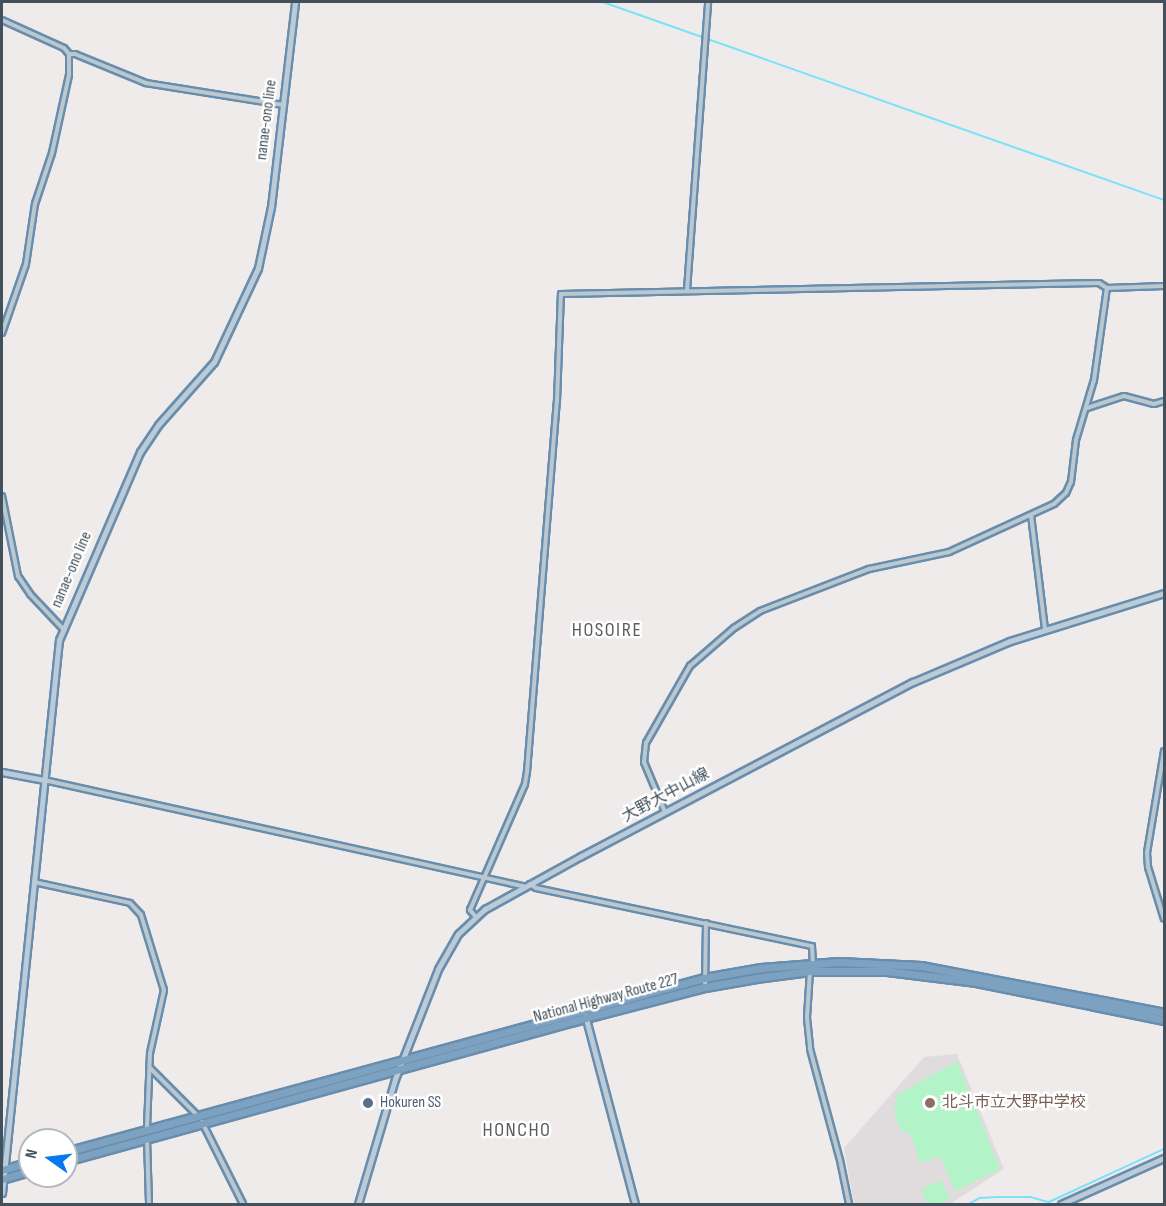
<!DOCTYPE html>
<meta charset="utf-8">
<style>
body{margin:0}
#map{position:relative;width:1166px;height:1206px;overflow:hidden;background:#efebeb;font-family:"Sofia Sans Condensed","Noto Sans JP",sans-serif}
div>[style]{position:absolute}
.education>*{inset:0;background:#e0dcdd}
.green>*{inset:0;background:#b3f3c8}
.stream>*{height:1.5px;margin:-0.75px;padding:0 0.75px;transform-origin:0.75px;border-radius:0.75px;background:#7be3f5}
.roads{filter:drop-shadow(2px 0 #688dad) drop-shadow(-2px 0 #688dad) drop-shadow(0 2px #688dad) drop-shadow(0 -2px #688dad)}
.street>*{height:4px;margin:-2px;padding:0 2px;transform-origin:2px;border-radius:2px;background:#bac8d0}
.secondary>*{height:5px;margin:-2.5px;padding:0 2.5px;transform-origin:2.5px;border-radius:2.5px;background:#bbcbd8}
.highway>*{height:7px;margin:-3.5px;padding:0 3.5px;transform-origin:3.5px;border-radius:3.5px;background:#7da2c1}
.dots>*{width:16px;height:16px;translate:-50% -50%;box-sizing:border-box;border:3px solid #fff;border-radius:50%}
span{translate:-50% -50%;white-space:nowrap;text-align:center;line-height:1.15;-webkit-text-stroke:5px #fff;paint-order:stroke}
.street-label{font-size:16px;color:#42515b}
.service-label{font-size:16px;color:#4e5e75}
.left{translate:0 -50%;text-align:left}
.education-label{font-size:16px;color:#785e54}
.quarter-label{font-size:20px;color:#585d61;letter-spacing:1.5px}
.frame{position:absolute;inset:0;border:3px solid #42515b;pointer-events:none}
.north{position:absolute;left:18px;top:1128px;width:60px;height:60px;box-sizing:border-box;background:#fff;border:2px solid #b3b9bd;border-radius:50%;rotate:284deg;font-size:16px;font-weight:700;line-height:24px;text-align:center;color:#42515b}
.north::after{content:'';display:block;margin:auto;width:21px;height:27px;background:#0679ef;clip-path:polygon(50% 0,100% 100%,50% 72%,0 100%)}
</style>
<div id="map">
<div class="education">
<div style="clip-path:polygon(957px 1054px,1004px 1169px,950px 1204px,854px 1204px,844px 1148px,924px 1057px)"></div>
</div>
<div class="green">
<div style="clip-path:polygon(957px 1061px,1000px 1169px,955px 1191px,940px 1156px,920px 1163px,911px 1135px,900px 1130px,894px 1111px,897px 1095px)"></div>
<div style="clip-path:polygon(942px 1180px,950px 1199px,937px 1204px,927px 1204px,921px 1189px)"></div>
</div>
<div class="stream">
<div style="left:603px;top:2px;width:595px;rotate:19.44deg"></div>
<div style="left:969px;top:1204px;width:13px;rotate:-29deg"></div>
<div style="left:980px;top:1198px;width:17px;rotate:-3deg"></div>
<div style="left:997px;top:1197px;width:34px"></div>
<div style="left:1031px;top:1197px;width:19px;rotate:16deg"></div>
<div style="left:1049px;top:1202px;width:127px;rotate:-24.7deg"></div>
</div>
<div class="roads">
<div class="street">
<div style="left:2px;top:20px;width:68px;rotate:24.3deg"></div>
<div style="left:64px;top:48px;width:8px;rotate:50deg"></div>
<div style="left:69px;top:54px;width:6px"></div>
<div style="left:75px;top:54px;width:77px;rotate:22.2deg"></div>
<div style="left:146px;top:83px;width:139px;rotate:9.1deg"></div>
<div style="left:687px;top:290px;width:289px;rotate:-85.8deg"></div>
<div style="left:2px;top:333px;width:73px;rotate:-70.8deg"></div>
<div style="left:26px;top:264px;width:61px;rotate:-81.5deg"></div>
<div style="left:35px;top:204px;width:54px;rotate:-71.6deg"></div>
<div style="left:52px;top:153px;width:80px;rotate:-77.7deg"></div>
<div style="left:69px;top:75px;width:21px;rotate:-90deg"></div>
<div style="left:1087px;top:408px;width:39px;rotate:-18deg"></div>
<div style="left:1124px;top:396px;width:31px;rotate:15deg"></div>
<div style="left:1154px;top:404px;width:10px;rotate:-17deg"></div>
<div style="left:2px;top:496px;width:82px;rotate:78.7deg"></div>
<div style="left:18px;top:576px;width:22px;rotate:56deg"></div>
<div style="left:30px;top:594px;width:47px;rotate:46.7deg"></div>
<div style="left:1031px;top:515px;width:115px;rotate:83deg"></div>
<div style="left:1164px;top:751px;width:103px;rotate:99.5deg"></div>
<div style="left:1147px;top:853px;width:14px;rotate:86deg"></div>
<div style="left:1148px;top:867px;width:54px;rotate:72.9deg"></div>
<div style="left:44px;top:780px;width:492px;rotate:12.5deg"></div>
<div style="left:665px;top:812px;width:54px;rotate:-112.8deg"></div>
<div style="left:644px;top:762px;width:19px;rotate:-84deg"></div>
<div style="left:646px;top:743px;width:89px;rotate:-60.3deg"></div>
<div style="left:690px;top:666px;width:58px;rotate:-40.8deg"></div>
<div style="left:734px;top:628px;width:31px;rotate:-33deg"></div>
<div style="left:760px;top:611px;width:117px;rotate:-21.1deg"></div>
<div style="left:869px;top:569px;width:82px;rotate:-12deg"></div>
<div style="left:949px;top:552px;width:115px;rotate:-24.6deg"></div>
<div style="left:1054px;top:504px;width:16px;rotate:-43deg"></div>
<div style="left:1066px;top:493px;width:12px;rotate:-66deg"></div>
<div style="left:1071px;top:482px;width:42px;rotate:-83.2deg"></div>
<div style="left:1076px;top:440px;width:63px;rotate:-73.3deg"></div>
<div style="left:1094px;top:380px;width:93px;rotate:-82deg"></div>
<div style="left:34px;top:882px;width:98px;rotate:12.3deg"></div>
<div style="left:130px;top:903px;width:16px;rotate:47deg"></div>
<div style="left:141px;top:915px;width:78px;rotate:73deg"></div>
<div style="left:164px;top:990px;width:65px;rotate:102.5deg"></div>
<div style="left:150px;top:1053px;width:76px;rotate:92.3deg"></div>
<div style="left:530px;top:884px;width:7px;rotate:34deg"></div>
<div style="left:536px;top:888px;width:282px;rotate:11.9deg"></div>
<div style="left:812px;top:946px;width:18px;rotate:87deg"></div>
<div style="left:475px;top:916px;width:8px;rotate:-130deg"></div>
<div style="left:470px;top:910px;width:137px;rotate:-66.4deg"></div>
<div style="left:525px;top:784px;width:12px;rotate:-81deg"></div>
<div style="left:527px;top:772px;width:372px;rotate:-85.4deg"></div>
<div style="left:557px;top:401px;width:107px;rotate:-87.9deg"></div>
<div style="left:561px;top:294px;width:483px;rotate:-1.2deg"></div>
<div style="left:1044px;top:284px;width:55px;rotate:-1deg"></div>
<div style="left:1099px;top:283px;width:9px;rotate:32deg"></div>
<div style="left:1107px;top:288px;width:57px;rotate:-2deg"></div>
<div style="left:810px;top:971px;width:47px;rotate:93.7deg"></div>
<div style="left:807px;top:1018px;width:31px;rotate:84deg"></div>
<div style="left:810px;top:1049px;width:115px;rotate:74.9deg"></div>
<div style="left:840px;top:1160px;width:45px;rotate:78.4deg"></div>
<div style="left:705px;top:987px;width:64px;rotate:-89.1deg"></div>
<div style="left:150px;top:1068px;width:68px;rotate:45deg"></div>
<div style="left:202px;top:1122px;width:92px;rotate:63.4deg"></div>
<div style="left:147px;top:1139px;width:65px;rotate:88.2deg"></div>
</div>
<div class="secondary">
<div style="left:2px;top:772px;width:43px;rotate:10.8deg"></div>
<div style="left:585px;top:1015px;width:196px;rotate:75.2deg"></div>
<div style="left:2px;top:1193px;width:556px;rotate:-84.12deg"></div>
<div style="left:59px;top:640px;width:205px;rotate:-66.7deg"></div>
<div style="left:140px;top:452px;width:32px;rotate:-56deg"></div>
<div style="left:158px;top:425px;width:84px;rotate:-48.4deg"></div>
<div style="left:214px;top:362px;width:104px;rotate:-64.9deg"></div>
<div style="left:258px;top:268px;width:62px;rotate:-78deg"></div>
<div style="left:271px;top:207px;width:206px;rotate:-83.3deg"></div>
<div style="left:358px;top:1204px;width:130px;rotate:-73.5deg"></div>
<div style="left:395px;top:1079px;width:118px;rotate:-68.6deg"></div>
<div style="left:438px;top:969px;width:40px;rotate:-60.3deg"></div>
<div style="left:458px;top:934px;width:37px;rotate:-43deg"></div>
<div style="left:485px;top:909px;width:110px;rotate:-28.9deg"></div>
<div style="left:581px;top:856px;width:375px;rotate:-27.7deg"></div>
<div style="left:913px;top:682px;width:105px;rotate:-22.9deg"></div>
<div style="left:1010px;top:641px;width:161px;rotate:-17.3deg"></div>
<div style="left:1061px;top:1204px;width:113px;rotate:-24.1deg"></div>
</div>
<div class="highway">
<div style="left:66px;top:1152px;width:661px;rotate:-15.26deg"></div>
<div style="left:704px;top:978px;width:58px;rotate:-10deg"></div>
<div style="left:761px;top:968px;width:78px;rotate:-4.4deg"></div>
<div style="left:839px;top:962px;width:82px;rotate:2.8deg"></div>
<div style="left:921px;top:966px;width:248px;rotate:10.9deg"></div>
<div style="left:66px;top:1161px;width:538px;rotate:-15.4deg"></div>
<div style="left:585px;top:1018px;width:124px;rotate:-14.5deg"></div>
<div style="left:705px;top:987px;width:52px;rotate:-10deg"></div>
<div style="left:756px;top:978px;width:54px;rotate:-7.4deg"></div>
<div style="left:810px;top:971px;width:77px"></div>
<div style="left:887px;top:971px;width:90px;rotate:7deg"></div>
<div style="left:976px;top:982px;width:192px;rotate:11.4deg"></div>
<div style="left:2px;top:1170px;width:29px;rotate:-16deg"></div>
<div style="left:2px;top:1179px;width:29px;rotate:-16deg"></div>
</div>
</div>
<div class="dots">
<div style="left:368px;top:1103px;background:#5c6f8a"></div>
<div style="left:930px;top:1103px;background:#8d6e63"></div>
</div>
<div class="street-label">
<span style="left:267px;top:120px;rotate:-83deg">nanae-ono line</span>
<span style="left:72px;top:570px;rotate:-67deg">nanae-ono line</span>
<span style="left:666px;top:796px;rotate:-28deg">大野大中山線</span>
<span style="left:606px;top:999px;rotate:-15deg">National Highway Route 227</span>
</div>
<div class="service-label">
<span class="left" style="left:380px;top:1103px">Hokuren SS</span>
</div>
<div class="education-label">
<span class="left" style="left:942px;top:1103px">北斗市立大野中学校</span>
</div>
<div class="quarter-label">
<span style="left:607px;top:630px">HOSOIRE</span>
<span style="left:517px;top:1130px">HONCHO</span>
</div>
<div class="frame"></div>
<div class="north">N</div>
</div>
